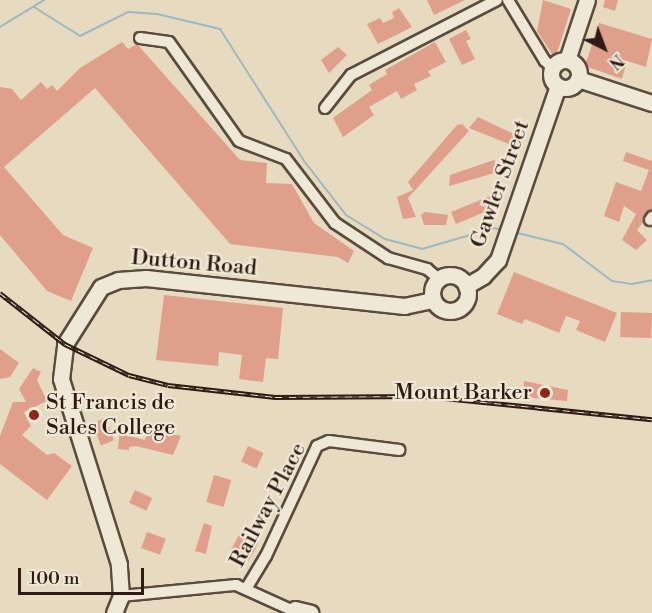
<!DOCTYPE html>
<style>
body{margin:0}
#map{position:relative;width:652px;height:613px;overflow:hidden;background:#e6dbc1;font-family:"Libre Bodoni",serif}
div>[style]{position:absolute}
.stream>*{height:2px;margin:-1px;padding:0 1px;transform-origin:1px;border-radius:1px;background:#9db8bf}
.building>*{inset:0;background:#df9f8a;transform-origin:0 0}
.roads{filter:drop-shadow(2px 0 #5b4a3e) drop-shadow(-2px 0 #5b4a3e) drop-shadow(0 2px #5b4a3e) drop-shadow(0 -2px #5b4a3e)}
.street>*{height:10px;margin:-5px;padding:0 5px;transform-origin:5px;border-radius:5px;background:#efe8d7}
.secondary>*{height:15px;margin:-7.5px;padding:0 7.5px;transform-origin:7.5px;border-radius:7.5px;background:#efe8d7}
.secondary>.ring{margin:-7.5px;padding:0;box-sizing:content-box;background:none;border:15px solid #efe8d7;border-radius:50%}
.rail>*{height:4.5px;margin-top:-2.25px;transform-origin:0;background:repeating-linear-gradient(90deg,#efe8d7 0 7px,#2d1a12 0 14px);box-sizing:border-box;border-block:2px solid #2d1a12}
.dots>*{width:16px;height:16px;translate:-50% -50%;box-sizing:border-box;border:3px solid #efe8d7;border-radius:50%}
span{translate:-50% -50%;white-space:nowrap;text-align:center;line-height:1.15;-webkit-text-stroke:4.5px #efe8d7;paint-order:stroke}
.street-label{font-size:22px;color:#2d1a12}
.poi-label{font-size:22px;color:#2d1a12}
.right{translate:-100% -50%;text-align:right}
.left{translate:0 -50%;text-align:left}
.north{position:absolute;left:574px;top:18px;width:60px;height:60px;-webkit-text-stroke:4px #efe8d7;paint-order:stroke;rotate:138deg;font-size:16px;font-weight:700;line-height:24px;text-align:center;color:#2d1a12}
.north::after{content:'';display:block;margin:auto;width:21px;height:27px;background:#2d1a12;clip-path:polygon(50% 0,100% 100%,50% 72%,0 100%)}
.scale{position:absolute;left:18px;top:568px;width:126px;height:27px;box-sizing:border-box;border:3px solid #2d1a12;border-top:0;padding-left:8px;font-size:18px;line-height:21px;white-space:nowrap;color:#2d1a12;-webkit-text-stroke:4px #efe8d7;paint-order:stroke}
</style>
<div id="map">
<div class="stream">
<div style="left:34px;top:7px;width:54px;rotate:32.2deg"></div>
<div style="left:80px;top:36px;width:54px;rotate:-26.6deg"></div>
<div style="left:128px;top:12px;width:29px;rotate:4deg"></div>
<div style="left:157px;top:14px;width:65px;rotate:13.4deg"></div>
<div style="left:220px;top:29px;width:156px;rotate:57.5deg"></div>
<div style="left:304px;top:161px;width:68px;rotate:52.1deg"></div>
<div style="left:346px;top:215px;width:46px;rotate:31.6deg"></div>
<div style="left:385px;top:239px;width:38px;rotate:15deg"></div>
<div style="left:422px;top:249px;width:75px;rotate:-16.3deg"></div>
<div style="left:494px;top:228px;width:8px;rotate:14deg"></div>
<div style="left:0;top:27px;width:52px;rotate:-31.5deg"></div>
<div style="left:513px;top:232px;width:51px;rotate:13.5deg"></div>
<div style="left:563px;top:244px;width:61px;rotate:37.1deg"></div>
<div style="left:612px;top:281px;width:20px;rotate:9deg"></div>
<div style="left:632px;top:284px;width:20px;rotate:-11deg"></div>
</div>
<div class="building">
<div style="clip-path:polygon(427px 0,465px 0,434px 15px)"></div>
<div style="clip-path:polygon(543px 0,571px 9px,557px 53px,552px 54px,537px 31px)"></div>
<div style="clip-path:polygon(605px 0,618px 0,615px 11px,603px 7px)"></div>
<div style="clip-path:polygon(399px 8px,412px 27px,378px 44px,367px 24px,380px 18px,383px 23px,394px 18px,392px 12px)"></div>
<div style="clip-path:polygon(599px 23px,652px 39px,646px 67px,627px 61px,622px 79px,585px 66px)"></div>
<div style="clip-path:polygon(466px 30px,471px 39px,466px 41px,475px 59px,462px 65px,449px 39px)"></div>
<div style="clip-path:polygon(122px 42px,128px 49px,137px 44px,240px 160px,267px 163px,266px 183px,292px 184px,314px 223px,354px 251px,348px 263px,338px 257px,230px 244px,95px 88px,4px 167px,63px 235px,93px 248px,71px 301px,47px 291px,0 235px,0 87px,12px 89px,21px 100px,41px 82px,47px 89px,52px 85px,57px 91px,80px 68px)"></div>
<div style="clip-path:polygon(435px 42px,446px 62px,428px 71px,431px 76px,414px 84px,417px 90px,401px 99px,397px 91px,369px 107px,374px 115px,343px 137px,333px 118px,372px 90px,369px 85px,387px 74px,385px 70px)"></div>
<div style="clip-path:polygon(338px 47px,347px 55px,329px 73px,321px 60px)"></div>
<div style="clip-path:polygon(478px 117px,520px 137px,519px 148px,469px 128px)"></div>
<div style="clip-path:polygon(462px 124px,469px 131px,408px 198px,416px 217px,403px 219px,397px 197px,413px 190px,408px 182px,457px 125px)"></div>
<div style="clip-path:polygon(626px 152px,652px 161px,652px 210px,637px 230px,647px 240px,636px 250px,622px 240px,636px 214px,624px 206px,619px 222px,604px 216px,616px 182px,641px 191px,649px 170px,623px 161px)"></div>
<div style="clip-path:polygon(494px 160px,501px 169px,498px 172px,449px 186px,450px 175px)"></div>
<div style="clip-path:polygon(495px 194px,502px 202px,499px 206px,456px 224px,451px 212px)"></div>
<div style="clip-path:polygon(425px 212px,448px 215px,446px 225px,424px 225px,421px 215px)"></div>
<div style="clip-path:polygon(514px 272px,617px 313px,605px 342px,576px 330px,580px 321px,566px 316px,559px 333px,525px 319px,522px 324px,497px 314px)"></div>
<div style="clip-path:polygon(164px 295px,283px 308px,278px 359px,266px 358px,263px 382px,239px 379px,242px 355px,219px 352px,218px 366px,156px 360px)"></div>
<div style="left:621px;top:312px;width:31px;height:25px;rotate:2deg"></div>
<div style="clip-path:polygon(0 349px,19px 363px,10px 377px,0 379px)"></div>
<div style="clip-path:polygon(33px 368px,41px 372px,37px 380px,47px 401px,24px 412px,31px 426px,22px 435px,47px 455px,54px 453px,72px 466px,47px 500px,0 464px,0 436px,13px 402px,26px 402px,19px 389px)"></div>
<div style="clip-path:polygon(524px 381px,568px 390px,567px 401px,523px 397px)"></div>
<div style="left:105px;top:418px;width:24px;height:14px;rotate:68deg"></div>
<div style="clip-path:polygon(120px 428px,131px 429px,130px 436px,145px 440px,148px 428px,181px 436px,173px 455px,136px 446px,129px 447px,129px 450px,118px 449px)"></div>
<div style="left:248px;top:446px;width:17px;height:17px;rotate:24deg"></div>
<div style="left:214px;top:475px;width:18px;height:28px;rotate:16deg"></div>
<div style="left:135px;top:490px;width:19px;height:14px;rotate:25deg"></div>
<div style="clip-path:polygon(204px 523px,212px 526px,206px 554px,195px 551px)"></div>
<div style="left:147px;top:532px;width:20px;height:17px;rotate:20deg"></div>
<div style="left:240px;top:533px;width:21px;height:21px;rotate:28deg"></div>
</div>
<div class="roads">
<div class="street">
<div style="left:508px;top:0;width:71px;rotate:58.8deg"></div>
<div style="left:545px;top:61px;width:11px;rotate:41deg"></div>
<div style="left:140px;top:38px;width:29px;rotate:8deg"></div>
<div style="left:169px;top:42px;width:121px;rotate:54.7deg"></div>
<div style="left:239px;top:141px;width:50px;rotate:21deg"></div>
<div style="left:286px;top:159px;width:81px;rotate:52.6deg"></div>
<div style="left:335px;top:223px;width:64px;rotate:33.4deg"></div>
<div style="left:388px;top:258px;width:41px;rotate:15.8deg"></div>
<div style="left:427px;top:269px;width:16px;rotate:40deg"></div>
<div style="left:325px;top:108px;width:42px;rotate:-51.8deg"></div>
<div style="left:351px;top:75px;width:164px;rotate:-27.2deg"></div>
<div style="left:650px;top:220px;width:4px;rotate:-56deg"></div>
<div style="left:246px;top:589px;width:39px;rotate:-59deg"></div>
<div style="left:266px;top:556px;width:121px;rotate:-65.1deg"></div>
<div style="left:317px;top:446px;width:13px;rotate:-23deg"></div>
<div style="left:329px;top:441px;width:71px;rotate:7.3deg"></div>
<div style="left:121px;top:596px;width:116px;rotate:-5.5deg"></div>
<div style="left:236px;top:585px;width:68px;rotate:24.3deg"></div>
</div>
<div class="secondary">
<div style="left:567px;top:60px;width:63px;rotate:-71.6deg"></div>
<div class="ring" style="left:551px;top:60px;width:13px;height:13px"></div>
<div style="left:578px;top:79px;width:78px;rotate:18deg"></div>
<div class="ring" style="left:432px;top:275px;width:21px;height:21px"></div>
<div style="left:466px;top:286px;width:20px;rotate:-30deg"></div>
<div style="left:483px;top:276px;width:22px;rotate:-47deg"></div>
<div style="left:498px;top:260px;width:184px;rotate:-71deg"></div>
<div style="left:295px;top:609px;width:16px;rotate:14deg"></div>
<div style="left:114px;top:613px;width:18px;rotate:-68deg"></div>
<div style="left:121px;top:596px;width:32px;rotate:-94deg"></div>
<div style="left:119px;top:564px;width:194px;rotate:-107.4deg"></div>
<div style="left:61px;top:379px;width:35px;rotate:-83deg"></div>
<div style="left:65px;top:344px;width:67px;rotate:-57.7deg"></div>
<div style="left:101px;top:287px;width:18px;rotate:-22deg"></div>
<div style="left:118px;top:280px;width:28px;rotate:-4deg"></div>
<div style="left:146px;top:278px;width:260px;rotate:6.2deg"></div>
<div style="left:404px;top:306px;width:30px;rotate:-12deg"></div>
</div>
</div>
<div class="rail">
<div style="left:0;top:293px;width:83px;rotate:38.1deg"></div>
<div style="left:65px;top:344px;width:71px;rotate:25.8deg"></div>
<div style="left:129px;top:375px;width:40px;rotate:14.4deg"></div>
<div style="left:168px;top:385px;width:108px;rotate:6.4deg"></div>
<div style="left:275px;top:397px;width:149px;rotate:-0.4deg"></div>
<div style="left:424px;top:396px;width:229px;rotate:5.8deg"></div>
</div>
<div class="dots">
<div style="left:545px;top:393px;background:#8f2418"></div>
<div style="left:34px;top:415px;background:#8f2418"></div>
</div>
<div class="street-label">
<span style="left:500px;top:184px;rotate:-70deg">Gawler Street</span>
<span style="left:194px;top:263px;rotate:5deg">Dutton Road</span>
<span style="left:268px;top:505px;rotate:-62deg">Railway Place</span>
</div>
<div class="poi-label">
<span class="right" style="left:532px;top:393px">Mount Barker</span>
<span class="left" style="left:46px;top:415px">St Francis de<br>Sales College</span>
</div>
<div class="north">N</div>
<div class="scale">100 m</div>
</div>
